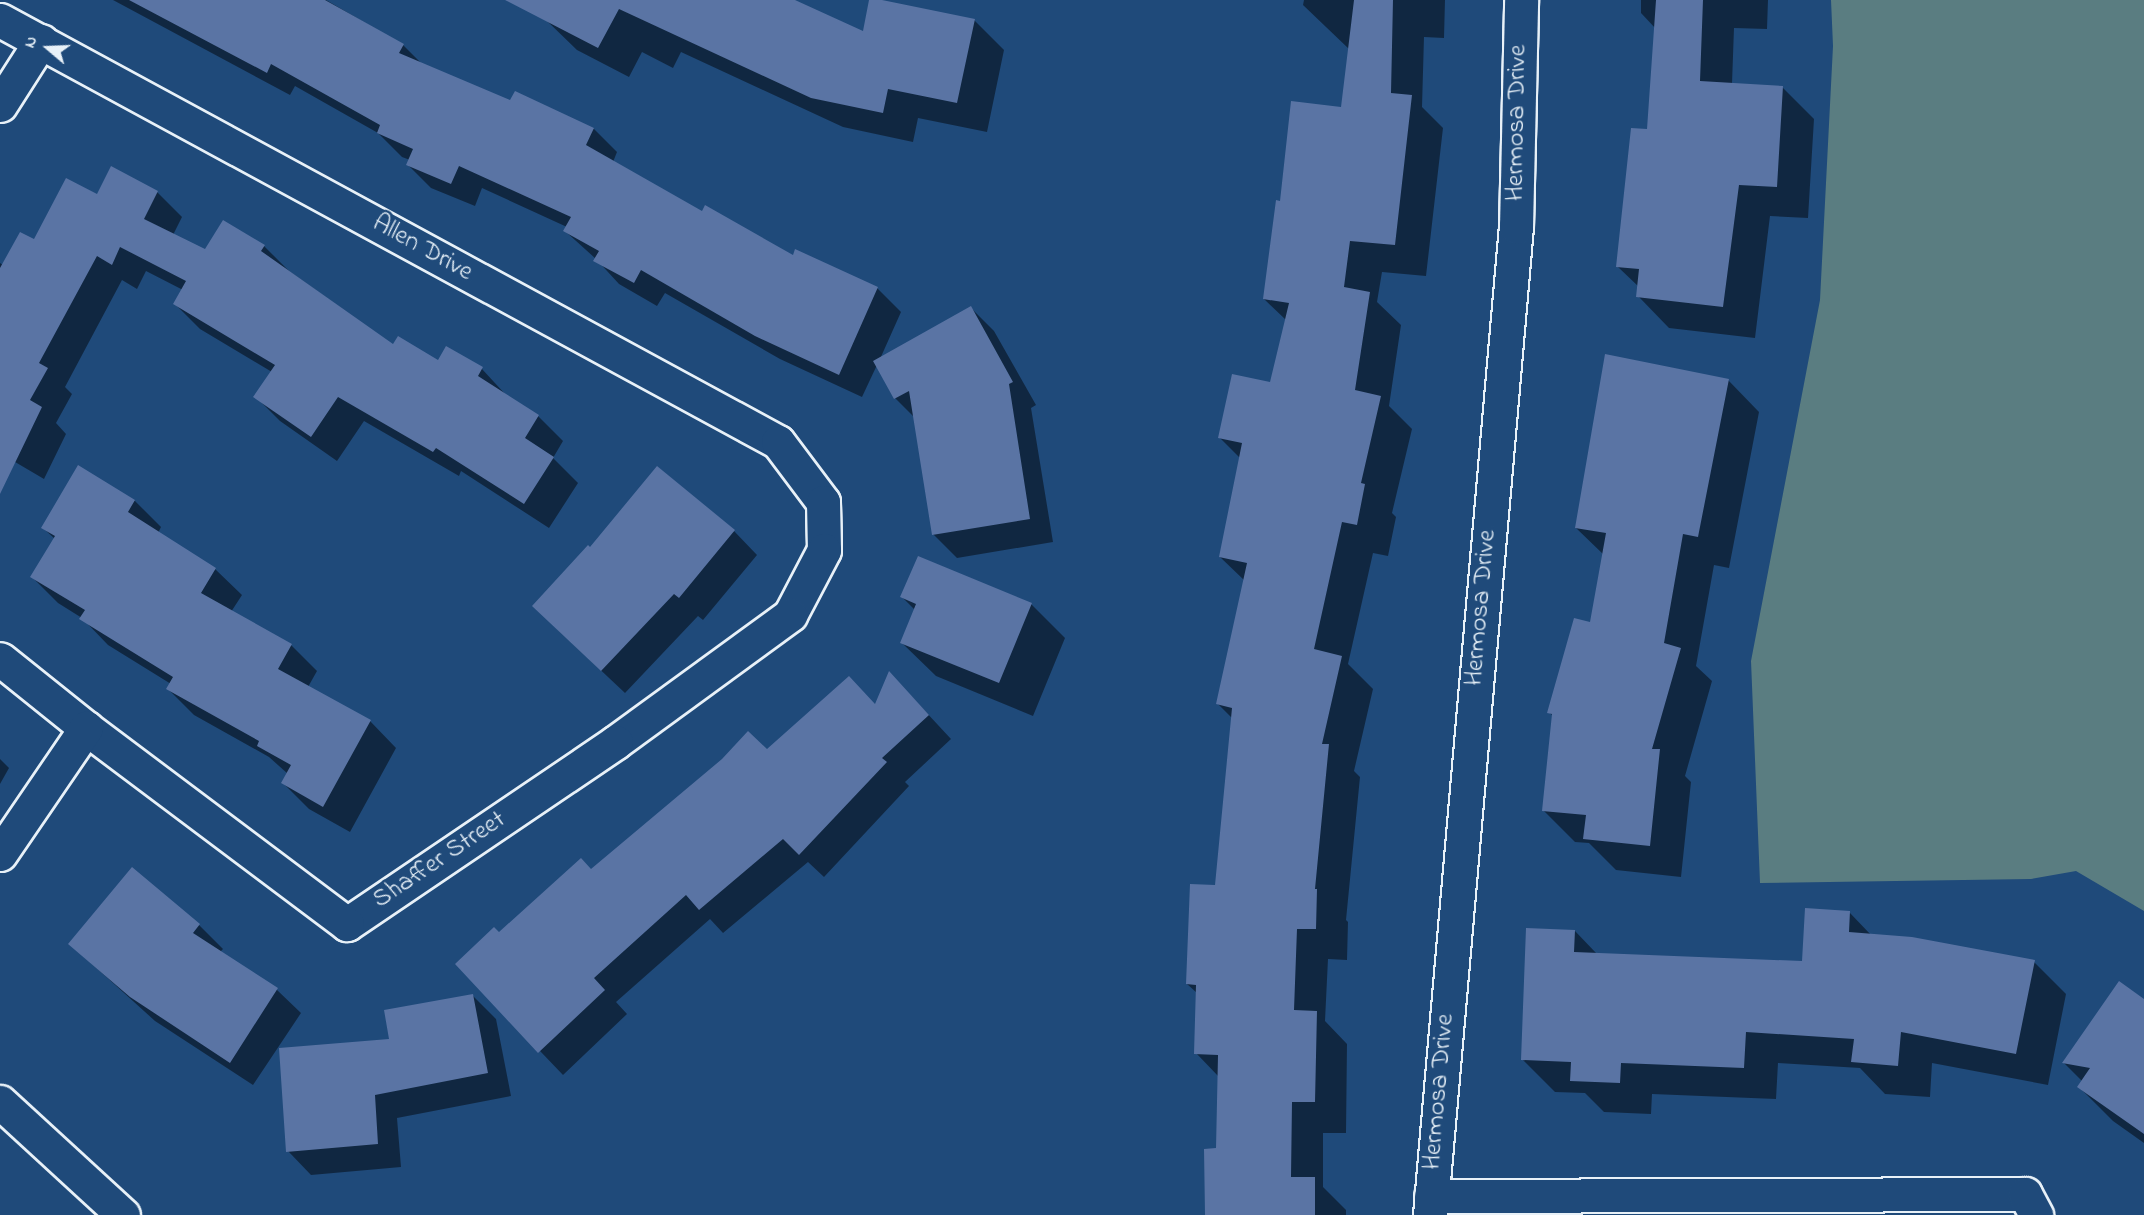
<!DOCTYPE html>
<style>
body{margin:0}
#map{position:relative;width:2144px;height:1215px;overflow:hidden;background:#1f4a7a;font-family:"Indie Flower",sans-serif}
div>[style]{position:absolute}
.green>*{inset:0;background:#5a7d81}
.shadow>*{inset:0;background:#0007}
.building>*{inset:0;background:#5a74a4}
.roads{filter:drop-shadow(2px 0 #e8f1f8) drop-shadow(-2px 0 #e8f1f8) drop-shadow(0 2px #e8f1f8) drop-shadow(0 -2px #e8f1f8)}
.minor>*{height:33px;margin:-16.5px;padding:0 16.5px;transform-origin:16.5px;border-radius:16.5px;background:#1f4a7a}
.major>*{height:33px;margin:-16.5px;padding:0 16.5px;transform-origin:16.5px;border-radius:16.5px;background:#1f4a7a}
span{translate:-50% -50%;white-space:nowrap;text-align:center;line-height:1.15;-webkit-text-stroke:5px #1f4a7a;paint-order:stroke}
.street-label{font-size:26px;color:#e8f1f8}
.north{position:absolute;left:18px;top:18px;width:60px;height:60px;-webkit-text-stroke:4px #1f4a7a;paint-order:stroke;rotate:289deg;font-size:16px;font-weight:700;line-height:24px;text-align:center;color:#e8f1f8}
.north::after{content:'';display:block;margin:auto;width:21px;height:27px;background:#e8f1f8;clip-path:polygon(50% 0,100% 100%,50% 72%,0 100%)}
</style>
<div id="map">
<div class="green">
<div style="clip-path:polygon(1831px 0,2144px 0,2144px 911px,2076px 871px,2031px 879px,1760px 883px,1751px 661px,1820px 300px,1833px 46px)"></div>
</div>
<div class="shadow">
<div style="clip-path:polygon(113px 0,326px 0,403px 45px,424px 66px,511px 102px,515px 93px,594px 129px,617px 152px,613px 162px,702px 213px,793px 257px,877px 288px,901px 312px,880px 359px,971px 308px,994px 331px,1036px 405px,1031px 408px,1053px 542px,957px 558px,933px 534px,914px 417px,895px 398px,877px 365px,862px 397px,780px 359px,665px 293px,657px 306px,619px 284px,596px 259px,565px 231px,567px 227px,482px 188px,475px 206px,431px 188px,408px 165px,410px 160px,402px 157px,378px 133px,295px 86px,290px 95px)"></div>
<div style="clip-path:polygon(554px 0,792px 0,864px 33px,870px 0,874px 0,974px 20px,1004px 50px,987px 132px,918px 118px,913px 142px,843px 127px,681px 52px,673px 68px,642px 52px,629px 77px,577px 50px,546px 20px)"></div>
<div style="clip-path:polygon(1304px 0,1445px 0,1444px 38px,1424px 37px,1422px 107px,1443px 128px,1426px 276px,1382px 272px,1377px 302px,1401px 325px,1389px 406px,1412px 429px,1392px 513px,1396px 517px,1388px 556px,1373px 553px,1348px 664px,1373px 689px,1354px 771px,1360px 777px,1346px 920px,1348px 922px,1347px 960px,1328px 959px,1325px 1021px,1347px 1044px,1346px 1133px,1323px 1133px,1323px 1187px,1346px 1210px,1346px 1215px,1206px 1215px,1217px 1150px,1219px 1077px,1196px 1053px,1197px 993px,1187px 984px,1216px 887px,1232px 718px,1218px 704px,1245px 581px,1220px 557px,1240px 458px,1219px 437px,1271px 384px,1286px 320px,1264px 299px,1282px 203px,1342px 108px,1349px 49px,1303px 5px)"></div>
<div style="clip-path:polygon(1641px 0,1768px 0,1767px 29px,1734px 28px,1732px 84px,1782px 87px,1814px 119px,1808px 218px,1770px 216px,1755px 338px,1669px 328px,1638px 296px,1639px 287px,1618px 267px,1649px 130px,1656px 29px,1641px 13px)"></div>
<div style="clip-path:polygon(157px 192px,182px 217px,173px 235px,206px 251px,264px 246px,289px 271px,394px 346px,438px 362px,482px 369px,506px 395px,538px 416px,563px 441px,553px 458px,578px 483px,549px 528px,461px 471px,459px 476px,364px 421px,337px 461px,280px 421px,255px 396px,272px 372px,200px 329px,175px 304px,183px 290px,146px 271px,137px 289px,122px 280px,65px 387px,72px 394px,56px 423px,66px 434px,44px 479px,10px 459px,0 476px,0 263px,3px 265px,97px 196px)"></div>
<div style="clip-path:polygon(1728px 380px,1759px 412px,1729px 568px,1714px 565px,1696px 666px,1712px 681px,1685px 776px,1691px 782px,1681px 877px,1616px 870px,1589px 843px,1575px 842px,1543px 810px,1553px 716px,1549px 712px,1591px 624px,1604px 555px,1576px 528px)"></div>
<div style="clip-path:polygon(78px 467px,135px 501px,161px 527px,158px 533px,215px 569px,242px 595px,231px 612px,291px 645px,317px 671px,308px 687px,370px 721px,396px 748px,350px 832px,309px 809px,283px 783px,288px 774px,269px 757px,194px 715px,168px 689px,171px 684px,108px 645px,82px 618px,58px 603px,32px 577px,55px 539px,43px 528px)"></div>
<div style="clip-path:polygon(734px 531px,757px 555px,703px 620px,698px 616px,625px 693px,557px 629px)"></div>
<div style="clip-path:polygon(902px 597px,1031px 604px,1065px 638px,1033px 716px,936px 676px,902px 643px,915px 610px)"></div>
<div style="clip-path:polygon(912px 697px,951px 739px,905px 782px,909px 786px,824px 877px,808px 862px,723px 933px,710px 919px,616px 1002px,627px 1014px,563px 1075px,457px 964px,767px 751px,876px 706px)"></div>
<div style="clip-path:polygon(0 759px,9px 768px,0 784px)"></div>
<div style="clip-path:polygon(132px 869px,199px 925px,223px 949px,220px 952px,277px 990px,301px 1013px,253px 1085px,155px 1021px,70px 944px)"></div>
<div style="clip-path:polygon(1850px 913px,1872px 936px,2034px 962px,2066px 994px,2048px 1085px,1932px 1063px,1930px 1097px,1885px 1094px,1860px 1068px,1778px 1063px,1776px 1099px,1652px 1094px,1651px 1114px,1604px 1112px,1585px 1093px,1555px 1092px,1523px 1060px,1575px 931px,1597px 954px,1803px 962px)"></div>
<div style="clip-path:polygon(472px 995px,496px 1019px,511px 1096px,397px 1118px,401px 1167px,311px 1175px,288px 1151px,391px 1041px)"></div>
<div style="clip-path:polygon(2144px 1001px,2144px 1143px,2113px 1121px,2079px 1087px,2083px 1082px,2064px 1063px)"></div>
</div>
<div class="building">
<div style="clip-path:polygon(129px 0,325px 0,404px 44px,399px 53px,510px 100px,515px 91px,594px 128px,586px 145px,702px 211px,705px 205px,793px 255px,795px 249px,878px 287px,839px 375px,755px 336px,641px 270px,634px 283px,593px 261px,599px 251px,563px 231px,571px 217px,459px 166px,451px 184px,406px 165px,413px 149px,377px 133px,380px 125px,271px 64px,267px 73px)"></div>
<div style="clip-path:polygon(505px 0,795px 0,863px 31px,869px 0,882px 0,975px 19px,957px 103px,888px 89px,883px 113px,811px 98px,619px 9px,598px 48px)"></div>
<div style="clip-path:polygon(1354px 0,1393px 0,1391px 93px,1412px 95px,1395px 245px,1350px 241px,1344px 287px,1370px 292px,1355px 390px,1381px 396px,1361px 483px,1365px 484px,1357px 525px,1342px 522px,1314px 649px,1342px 656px,1322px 744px,1329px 744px,1315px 889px,1317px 889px,1316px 929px,1297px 929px,1294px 1010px,1317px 1011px,1315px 1102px,1292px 1102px,1291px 1177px,1315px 1177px,1315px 1215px,1205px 1215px,1204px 1149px,1216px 1148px,1218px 1055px,1194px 1054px,1196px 985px,1186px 984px,1190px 884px,1215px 885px,1232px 708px,1216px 704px,1247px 563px,1219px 557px,1242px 443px,1218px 438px,1232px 374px,1270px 382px,1289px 303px,1263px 299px,1276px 200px,1280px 201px,1291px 101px,1341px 107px)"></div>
<div style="clip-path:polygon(1656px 0,1703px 0,1700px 81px,1783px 86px,1777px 187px,1739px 185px,1723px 307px,1636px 297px,1639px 269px,1616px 267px,1631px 128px,1647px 129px)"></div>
<div style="clip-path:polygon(111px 166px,158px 191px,144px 219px,205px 249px,223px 220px,265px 245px,261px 251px,393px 344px,398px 336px,438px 360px,446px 346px,483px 367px,478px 376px,539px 415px,525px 438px,554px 457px,524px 504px,436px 448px,433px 452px,338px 397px,311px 437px,253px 397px,275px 365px,173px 304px,186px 281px,120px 247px,112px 265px,97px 256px,39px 363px,48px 368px,30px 400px,42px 407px,0 494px,0 268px,20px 232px,34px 239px,66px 178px,97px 194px)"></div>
<div style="clip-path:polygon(971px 306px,1013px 382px,1009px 384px,1030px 519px,932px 535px,909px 391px,894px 399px,873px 361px)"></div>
<div style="clip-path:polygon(1605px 354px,1729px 379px,1698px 537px,1683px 534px,1664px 643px,1681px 648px,1652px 749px,1660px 749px,1650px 846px,1583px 839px,1586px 815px,1542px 811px,1552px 714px,1547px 713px,1574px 618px,1590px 622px,1606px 533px,1575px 528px)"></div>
<div style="clip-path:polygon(78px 465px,135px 500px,128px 512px,216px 568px,201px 593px,292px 644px,278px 669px,371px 720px,323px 807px,281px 783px,291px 765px,257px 746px,259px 741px,166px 689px,173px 677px,79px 619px,85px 610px,30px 577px,55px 536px,41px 528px)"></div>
<div style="clip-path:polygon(657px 466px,735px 530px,679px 598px,674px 594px,601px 671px,532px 606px,588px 545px,590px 547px)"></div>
<div style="clip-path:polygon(918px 556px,1032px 603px,999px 683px,900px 643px,916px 604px,900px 597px)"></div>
<div style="clip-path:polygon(889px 671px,929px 715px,882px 758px,887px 762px,799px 855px,783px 839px,699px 910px,686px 895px,594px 978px,605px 990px,538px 1053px,455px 964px,494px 927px,499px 932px,581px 858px,591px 869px,722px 759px,748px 731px,767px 749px,849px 676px,875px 704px)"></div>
<div style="clip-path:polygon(132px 867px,200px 924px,193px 933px,278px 988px,230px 1063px,130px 997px,68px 944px)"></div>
<div style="clip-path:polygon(1805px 908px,1850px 911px,1849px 932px,1912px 937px,2035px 960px,2016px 1054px,1901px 1032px,1898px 1066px,1851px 1062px,1854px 1039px,1746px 1032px,1744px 1068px,1621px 1063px,1620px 1083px,1570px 1081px,1571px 1062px,1521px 1060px,1526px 928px,1575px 930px,1574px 952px,1802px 961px)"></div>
<div style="clip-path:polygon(2119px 981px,2144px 999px,2144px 1134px,2077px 1087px,2090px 1068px,2062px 1063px)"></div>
<div style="clip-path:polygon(473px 994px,488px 1073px,375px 1095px,378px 1144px,286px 1152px,279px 1048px,389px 1039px,384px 1010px)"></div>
</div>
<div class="roads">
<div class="minor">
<div style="left:0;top:20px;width:885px;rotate:28.48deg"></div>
<div style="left:778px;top:442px;width:75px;rotate:53.1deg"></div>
<div style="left:823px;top:502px;width:48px;rotate:88.8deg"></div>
<div style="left:824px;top:550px;width:73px;rotate:117.6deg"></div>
<div style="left:790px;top:615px;width:215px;rotate:143.9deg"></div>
<div style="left:616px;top:742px;width:325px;rotate:145.9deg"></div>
<div style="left:347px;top:924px;width:326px;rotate:-143.1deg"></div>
<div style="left:86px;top:728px;width:110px;rotate:-141.3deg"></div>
<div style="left:0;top:105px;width:76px;rotate:-57.4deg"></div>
<div style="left:0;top:854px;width:153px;rotate:-55.7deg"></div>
<div style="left:1431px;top:1196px;width:594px;rotate:-0.19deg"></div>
<div style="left:2025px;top:1194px;width:24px;rotate:62deg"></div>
<div style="left:1430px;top:1215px;width:992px;rotate:-85.03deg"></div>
<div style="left:1516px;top:227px;width:227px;rotate:-88.7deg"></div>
</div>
<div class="major">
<div style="left:0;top:1102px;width:167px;rotate:42.6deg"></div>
</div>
</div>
<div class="street-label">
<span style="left:1518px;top:123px;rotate:-89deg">Hermosa Drive</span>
<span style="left:422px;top:249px;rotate:29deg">Allen Drive</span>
<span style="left:1482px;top:608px;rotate:-85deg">Hermosa Drive</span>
<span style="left:440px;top:861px;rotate:-34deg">Shaffer Street</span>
<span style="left:1440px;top:1092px;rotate:-85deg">Hermosa Drive</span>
</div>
<div class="north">N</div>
</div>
